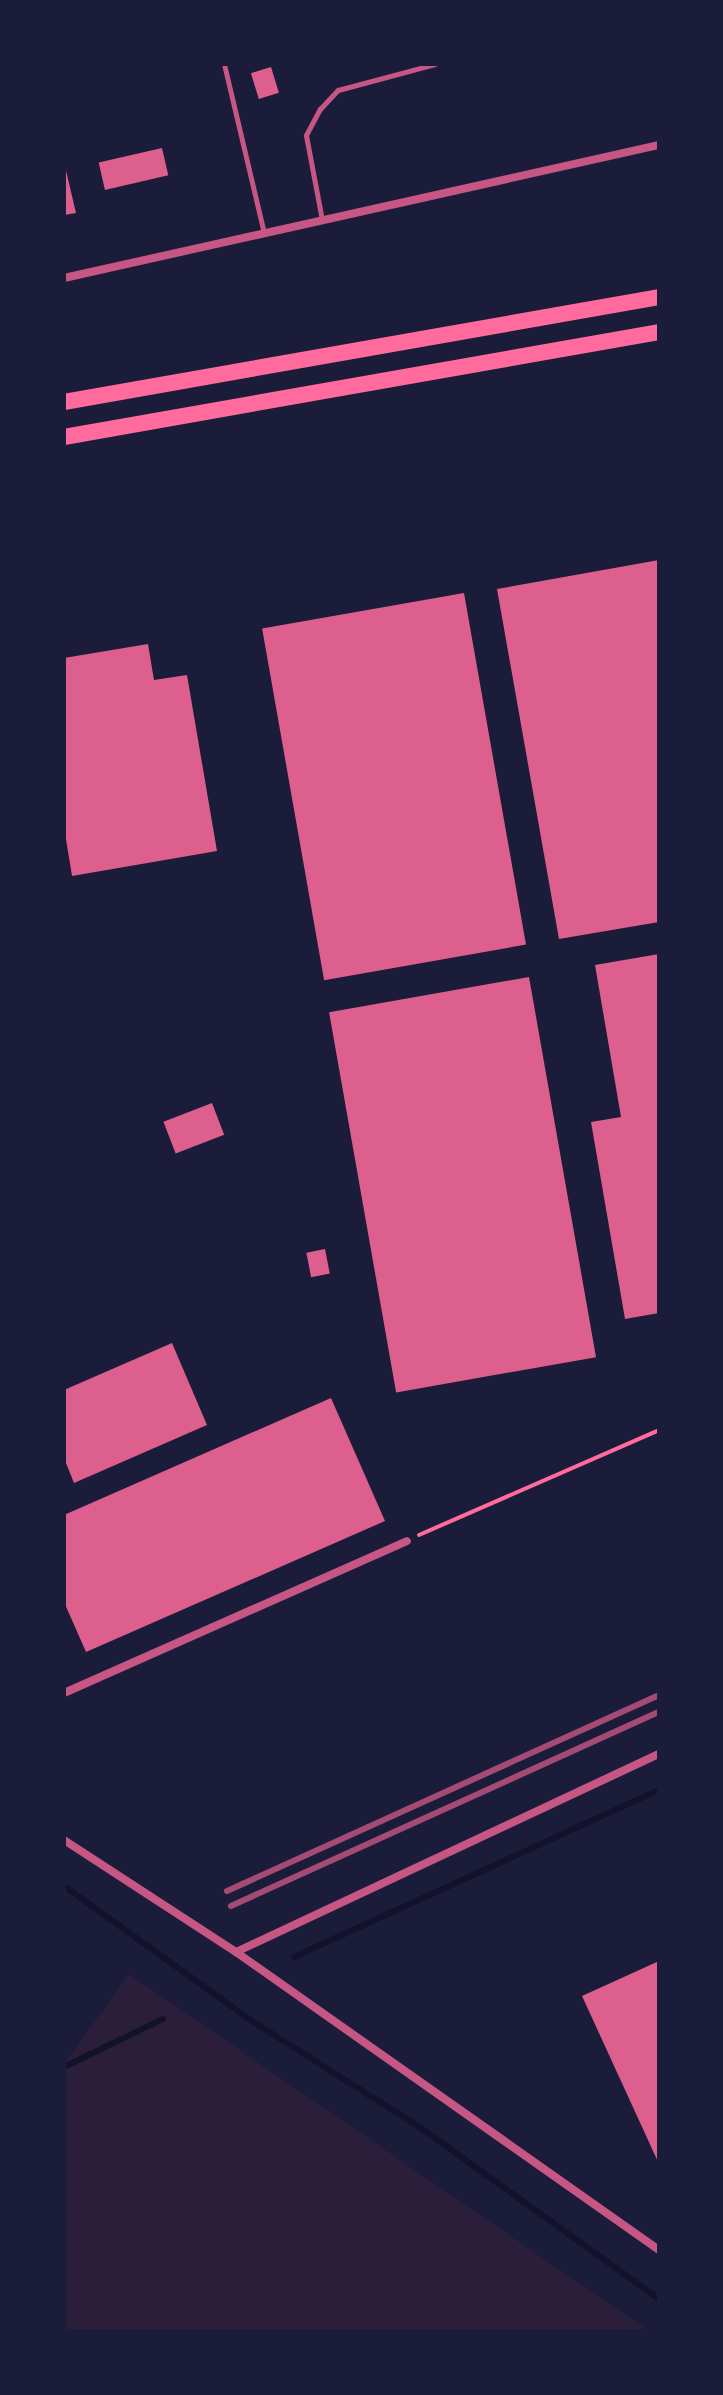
<!DOCTYPE html>
<style>
body{margin:0}
#map{position:relative;width:723px;height:2395px;overflow:hidden;background:#1b1b3a;font-family:"Alegreya Sans",sans-serif}
div>[style]{position:absolute}
.green>*{inset:0;background:#2a1e3b}
.stream>*{height:6px;margin:-3px;padding:0 3px;transform-origin:3px;border-radius:3px;background:#12122b}
.building>*{inset:0;background:#dd5f8e;transform-origin:0 0}
.path>*{height:4px;margin:-2px;padding:0 2px;transform-origin:2px;border-radius:2px;background:#ff6b9d}
.service>*{height:5px;margin:-2.5px;padding:0 2.5px;transform-origin:2.5px;border-radius:2.5px;background:#c65784}
.minor>*{height:8px;margin:-4px;padding:0 4px;transform-origin:4px;border-radius:4px;background:#c65784}
.motorway>*{height:16px;margin:-8px;padding:0 8px;transform-origin:8px;border-radius:8px;background:#ff6b9d}
.rail>*{height:6px;margin:-3px;padding:0 3px;transform-origin:3px;border-radius:3px;background:#a44b75}
span{translate:-50% -50%;white-space:nowrap;text-align:center;line-height:1.15;-webkit-text-stroke:8px #1b1b3a;paint-order:stroke}
.frame{position:absolute;inset:0;border:66px solid #1b1b3a;pointer-events:none}
</style>
<div id="map">
<div class="green">
<div style="clip-path:polygon(129px 1974px,649px 2331px,64px 2331px,64px 2064px)"></div>
</div>
<div class="stream">
<div style="left:64px;top:1886px;width:228px;rotate:35.7deg"></div>
<div style="left:249px;top:2019px;width:204px;rotate:32.4deg"></div>
<div style="left:421px;top:2128px;width:293px;rotate:35.7deg"></div>
<div style="left:294px;top:1957px;width:401px;rotate:-24.6deg"></div>
<div style="left:64px;top:2067px;width:110px;rotate:-25.9deg"></div>
</div>
<div class="building">
<div style="left:271px;top:67px;width:27px;height:21px;rotate:73deg"></div>
<div style="left:162px;top:148px;width:28px;height:65px;rotate:77deg"></div>
<div style="clip-path:polygon(64px 162px,76px 213px,64px 215px)"></div>
<div style="clip-path:polygon(659px 560px,659px 922px,559px 939px,497px 589px)"></div>
<div style="left:464px;top:593px;width:357px;height:205px;rotate:80deg"></div>
<div style="clip-path:polygon(148px 644px,154px 680px,187px 675px,217px 851px,72px 876px,64px 827px,64px 658px)"></div>
<div style="clip-path:polygon(659px 954px,659px 1313px,625px 1319px,591px 1122px,621px 1117px,595px 965px)"></div>
<div style="left:529px;top:977px;width:386px;height:203px;rotate:80deg"></div>
<div style="left:212px;top:1103px;width:34px;height:52px;rotate:69deg"></div>
<div style="left:325px;top:1249px;width:25px;height:19px;rotate:79deg"></div>
<div style="clip-path:polygon(172px 1343px,207px 1425px,74px 1483px,64px 1458px,64px 1390px)"></div>
<div style="clip-path:polygon(331px 1398px,385px 1521px,86px 1652px,64px 1602px,64px 1515px)"></div>
<div style="clip-path:polygon(659px 1961px,659px 2164px,582px 1996px)"></div>
</div>
<div class="path">
<div style="left:419px;top:1535px;width:262px;rotate:-23.6deg"></div>
</div>
<div class="service">
<div style="left:224px;top:64px;width:174px;rotate:76.7deg"></div>
<div style="left:322px;top:220px;width:86px;rotate:-100.7deg"></div>
<div style="left:306px;top:135px;width:30px;rotate:-62deg"></div>
<div style="left:320px;top:109px;width:26px;rotate:-47deg"></div>
<div style="left:338px;top:90px;width:100px;rotate:-15deg"></div>
</div>
<div class="minor">
<div style="left:64px;top:278px;width:610px;rotate:-12.6deg"></div>
<div style="left:64px;top:1693px;width:375px;rotate:-23.9deg"></div>
<div style="left:64px;top:1840px;width:205px;rotate:33.1deg"></div>
<div style="left:236px;top:1952px;width:517px;rotate:35.16deg"></div>
<div style="left:236px;top:1952px;width:467px;rotate:-25.1deg"></div>
</div>
<div class="motorway">
<div style="left:64px;top:402px;width:604px;rotate:-10.01deg"></div>
<div style="left:64px;top:437px;width:604px;rotate:-10.01deg"></div>
</div>
<div class="rail">
<div style="left:227px;top:1891px;width:474px;rotate:-24.4deg"></div>
<div style="left:231px;top:1906px;width:470px;rotate:-24.4deg"></div>
</div>
<div class="frame"></div>
</div>
